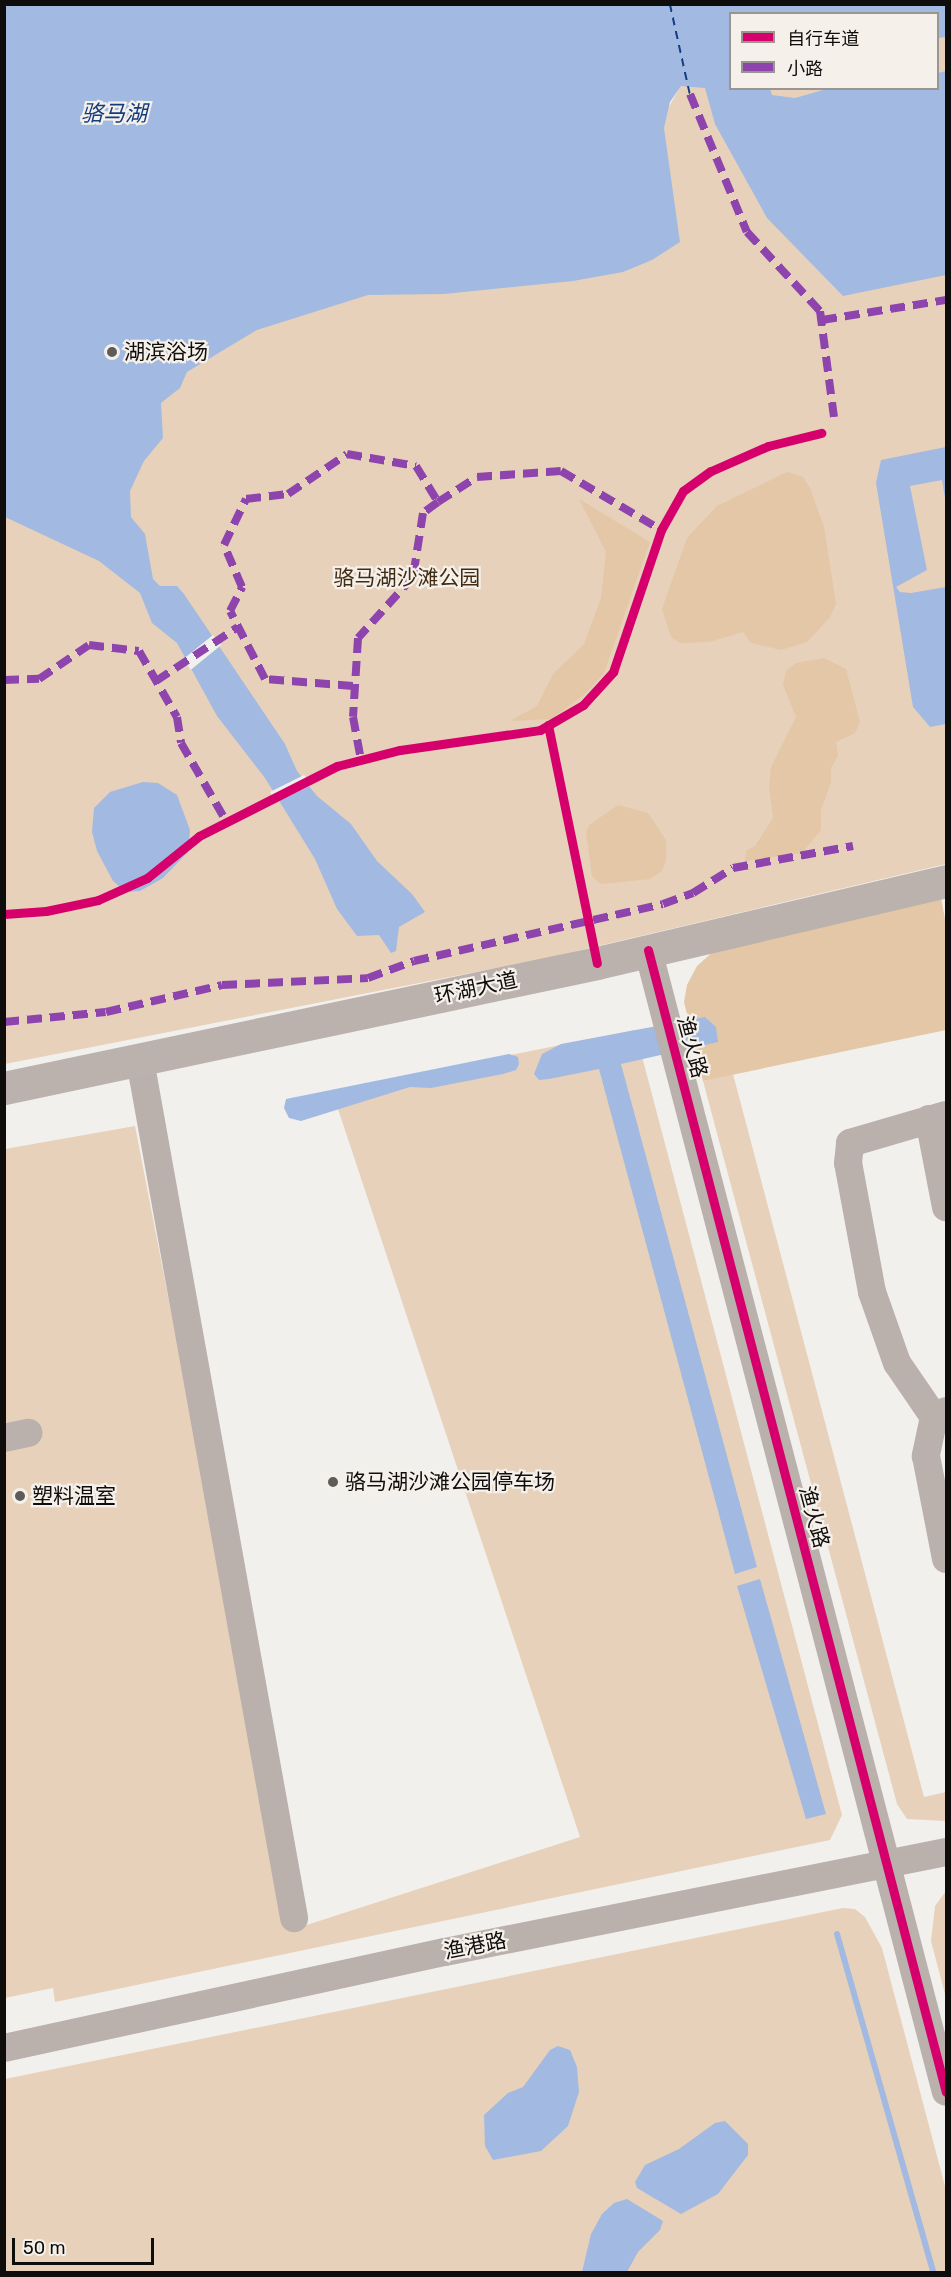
<!DOCTYPE html>
<meta charset="utf-8">
<style>
body{margin:0}
#map{position:relative;width:951px;height:2277px;overflow:hidden;background:#f2f0ed;font-family:Rubik,"Noto Sans SC",sans-serif}
div>[style]{position:absolute}
.green>*{inset:0;background:#e7d1ba}
.forest>*{inset:0;background:#e3c7a7}
.water>*{inset:0;background:#a2bae1}
.pier>*{inset:0;background:#f2f0ed;transform-origin:0 0}
.stream>*{height:6px;margin:-3px;padding:0 3px;transform-origin:3px;border-radius:3px;background:#a2bae1}
.ferry>*{height:1.5px;margin-top:-0.75px;transform-origin:0;background:repeating-linear-gradient(90deg,#123d80 0 8px,transparent 0 14px)}
.minor>*{height:28px;margin:-14px;padding:0 14px;transform-origin:14px;border-radius:14px;background:#bab0ac}
.major>*{height:33px;margin:-16.5px;padding:0 16.5px;transform-origin:16.5px;border-radius:16.5px;background:#bbb2ad}
.quiet>*{height:8px;margin-top:-4px;transform-origin:0;background:repeating-linear-gradient(90deg,#8e44ad 0 15px,transparent 0 23px)}
.cycleway>*{height:9px;margin:-4.5px;padding:0 4.5px;transform-origin:4.5px;border-radius:4.5px;background:#d6006c}
.dots>*{width:16px;height:16px;translate:-50% -50%;box-sizing:border-box;border:3px solid #f5f0ea;border-radius:50%}
span{translate:-50% -50%;white-space:nowrap;text-align:center;line-height:1.15;-webkit-text-stroke:4.5px #f5f0ea;paint-order:stroke}
.poi-label{font-size:21px;color:#0f0d0b}
.left{translate:0 -50%;text-align:left}
.park-label{font-size:21px;color:#412c13}
.street-label{font-size:21px;color:#0f0d0b}
.water-label{font-size:22px;color:#123d80;font-style:italic}
.frame{position:absolute;inset:0;border:6px solid #0f0d0b;pointer-events:none}
.legend{position:absolute;left:729px;top:12px;width:210px;height:78px;box-sizing:border-box;background:#f5f0ea;border:2px solid #999591;margin:0;padding:8px 10px;list-style:none;font-size:18px;color:#0f0d0b}
.legend li{display:flex;align-items:center;gap:12px;height:30px}
.legend b{width:30px;border:2px solid #999591}
.scale{position:absolute;left:12px;top:2238px;width:142px;height:27px;box-sizing:border-box;border:3px solid #0f0d0b;border-top:0;padding-left:8px;font-size:18px;line-height:21px;white-space:nowrap;color:#0f0d0b;-webkit-text-stroke:4px #f5f0ea;paint-order:stroke}
</style>
<div id="map">
<div class="green">
<div style="clip-path:polygon(946px 36px,946px 864px,547px 958px,5px 1064px,5px 245px,665px 114px,681px 85px,938px 88px,938px 38px)"></div>
<div style="clip-path:polygon(635px 1030px,842px 1815px,830px 1840px,55px 2002px,53px 1988px,5px 1998px,5px 1149px,135px 1126px,291px 1930px,580px 1837px,332px 1091px)"></div>
<div style="clip-path:polygon(733px 1074px,924px 1797px,946px 1792px,946px 1821px,907px 1819px,897px 1804px,703px 1081px)"></div>
<div style="clip-path:polygon(946px 1891px,946px 1998px,931px 1941px,935px 1906px)"></div>
<div style="clip-path:polygon(843px 1908px,855px 1909px,865px 1917px,882px 1948px,946px 2190px,946px 2272px,5px 2272px,5px 2079px)"></div>
</div>
<div class="forest">
<div style="clip-path:polygon(787px 472px,803px 477px,810px 488px,824px 527px,836px 604px,830px 617px,807px 642px,781px 650px,751px 643px,743px 632px,709px 642px,680px 643px,671px 637px,662px 609px,687px 538px,717px 506px)"></div>
<div style="clip-path:polygon(579px 499px,650px 542px,604px 673px,586px 693px,552px 719px,510px 721px,537px 706px,553px 674px,584px 644px,601px 598px,606px 552px)"></div>
<div style="clip-path:polygon(824px 658px,846px 669px,860px 722px,855px 733px,836px 742px,838px 756px,831px 768px,831px 782px,821px 810px,821px 830px,802px 853px,745px 861px,746px 851px,755px 846px,773px 818px,769px 786px,771px 767px,796px 717px,783px 685px,786px 671px,796px 663px)"></div>
<div style="clip-path:polygon(618px 805px,648px 813px,666px 840px,666px 860px,662px 871px,650px 879px,601px 884px,592px 876px,586px 833px,589px 825px)"></div>
<div style="clip-path:polygon(941px 898px,946px 924px,946px 1030px,703px 1081px,684px 1002px,687px 985px,697px 966px,715px 950px)"></div>
</div>
<div class="water">
<div style="clip-path:polygon(4px 5px,946px 5px,946px 37px,938px 38px,938px 14px,730px 14px,730px 88px,770px 89px,772px 95px,795px 98px,830px 88px,938px 88px,938px 73px,946px 71px,946px 275px,843px 296px,767px 218px,715px 124px,705px 88px,681px 86px,670px 102px,664px 128px,680px 242px,652px 260px,623px 272px,573px 281px,444px 294px,368px 295px,257px 330px,187px 372px,180px 388px,161px 403px,163px 438px,144px 461px,130px 491px,131px 517px,145px 534px,153px 579px,160px 586px,177px 586px,184px 594px,285px 744px,297px 771px,317px 796px,351px 824px,377px 861px,412px 894px,425px 912px,399px 927px,396px 951px,391px 953px,379px 935px,357px 936px,337px 909px,315px 859px,265px 778px,217px 716px,177px 643px,152px 623px,140px 593px,99px 561px,5px 517px)"></div>
<div style="clip-path:polygon(946px 447px,946px 504px,942px 480px,910px 486px,927px 570px,896px 587px,900px 592px,911px 593px,946px 587px,946px 724px,930px 727px,913px 707px,876px 483px,881px 460px)"></div>
<div style="clip-path:polygon(143px 782px,158px 783px,177px 795px,190px 830px,188px 852px,163px 878px,140px 891px,126px 892px,113px 881px,97px 851px,92px 832px,94px 808px,110px 792px)"></div>
<div style="clip-path:polygon(705px 1017px,716px 1027px,718px 1042px,621px 1064px,757px 1567px,735px 1574px,599px 1069px,549px 1079px,539px 1080px,534px 1074px,542px 1054px,561px 1044px)"></div>
<div style="clip-path:polygon(509px 1054px,518px 1057px,519px 1064px,516px 1070px,503px 1074px,431px 1088px,410px 1087px,301px 1121px,289px 1118px,284px 1108px,286px 1099px)"></div>
<div style="clip-path:polygon(760px 1579px,826px 1814px,806px 1819px,737px 1586px)"></div>
<div style="clip-path:polygon(558px 2046px,570px 2050px,577px 2067px,579px 2092px,568px 2126px,541px 2151px,493px 2160px,485px 2146px,484px 2115px,508px 2093px,523px 2087px,550px 2050px)"></div>
<div style="clip-path:polygon(725px 2121px,748px 2144px,748px 2155px,718px 2194px,681px 2214px,637px 2188px,635px 2182px,645px 2165px,679px 2149px,715px 2123px)"></div>
<div style="clip-path:polygon(627px 2199px,663px 2221px,660px 2230px,638px 2252px,627px 2272px,582px 2272px,591px 2234px,602px 2214px,614px 2203px)"></div>
</div>
<div class="pier">
<div style="left:213px;top:635px;width:13px;height:39px;rotate:51deg"></div>
<div style="clip-path:polygon(304px 775px,312px 785px,276px 802px,270px 792px)"></div>
</div>
<div class="stream">
<div style="left:837px;top:1934px;width:351px;rotate:74.1deg"></div>
</div>
<div class="ferry">
<div style="left:670px;top:4px;width:92px;rotate:77.5deg"></div>
</div>
<div class="minor">
<div style="left:648px;top:950px;width:1180px;rotate:75.38deg"></div>
<div style="left:140px;top:1060px;width:872px;rotate:79.82deg"></div>
<div style="left:929px;top:1119px;width:90px;rotate:79.1deg"></div>
<div style="left:946px;top:1411px;width:13px;rotate:153deg"></div>
<div style="left:934px;top:1417px;width:40px;rotate:102deg"></div>
<div style="left:926px;top:1456px;width:105px;rotate:79deg"></div>
<div style="left:934px;top:1417px;width:65px;rotate:-124.4deg"></div>
<div style="left:897px;top:1363px;width:75px;rotate:-109.4deg"></div>
<div style="left:872px;top:1292px;width:131px;rotate:-100.5deg"></div>
<div style="left:848px;top:1163px;width:20px;rotate:-84deg"></div>
<div style="left:850px;top:1143px;width:100px;rotate:-16.3deg"></div>
<div style="left:4px;top:1438px;width:25px;rotate:-12deg"></div>
<div style="left:4px;top:2048px;width:451px;rotate:-12.3deg"></div>
<div style="left:445px;top:1952px;width:511px;rotate:-11.29deg"></div>
</div>
<div class="major">
<div style="left:4px;top:1088px;width:606px;rotate:-11.9deg"></div>
<div style="left:597px;top:963px;width:359px;rotate:-13.2deg"></div>
</div>
<div class="quiet">
<div style="left:690px;top:94px;width:149px;rotate:67.6deg"></div>
<div style="left:747px;top:232px;width:108px;rotate:47.3deg"></div>
<div style="left:820px;top:311px;width:107px;rotate:82.5deg"></div>
<div style="left:822px;top:320px;width:126px;rotate:-9.2deg"></div>
<div style="left:438px;top:502px;width:46px;rotate:-32.7deg"></div>
<div style="left:477px;top:477px;width:84px;rotate:-4.1deg"></div>
<div style="left:561px;top:471px;width:116px;rotate:30.5deg"></div>
<div style="left:4px;top:680px;width:35px;rotate:-2deg"></div>
<div style="left:39px;top:679px;width:60px;rotate:-34.2deg"></div>
<div style="left:89px;top:645px;width:50px;rotate:6.8deg"></div>
<div style="left:139px;top:651px;width:76px;rotate:60.1deg"></div>
<div style="left:177px;top:717px;width:26px;rotate:81deg"></div>
<div style="left:181px;top:743px;width:90px;rotate:60deg"></div>
<div style="left:156px;top:681px;width:98px;rotate:-33.4deg"></div>
<div style="left:353px;top:686px;width:88px;rotate:-175.5deg"></div>
<div style="left:265px;top:679px;width:76px;rotate:-117.2deg"></div>
<div style="left:230px;top:611px;width:27px;rotate:-63deg"></div>
<div style="left:242px;top:587px;width:46px;rotate:-113.2deg"></div>
<div style="left:224px;top:545px;width:51px;rotate:-64.4deg"></div>
<div style="left:246px;top:499px;width:42px;rotate:-6.8deg"></div>
<div style="left:288px;top:494px;width:71px;rotate:-34.1deg"></div>
<div style="left:347px;top:454px;width:70px;rotate:9.9deg"></div>
<div style="left:416px;top:466px;width:42px;rotate:58.6deg"></div>
<div style="left:438px;top:502px;width:19px;rotate:144deg"></div>
<div style="left:423px;top:513px;width:65px;rotate:98.9deg"></div>
<div style="left:413px;top:577px;width:82px;rotate:132deg"></div>
<div style="left:358px;top:638px;width:79px;rotate:93.6deg"></div>
<div style="left:353px;top:717px;width:44px;rotate:79.5deg"></div>
<div style="left:4px;top:1022px;width:102px;rotate:-5.6deg"></div>
<div style="left:106px;top:1012px;width:119px;rotate:-13.1deg"></div>
<div style="left:222px;top:985px;width:146px;rotate:-2.7deg"></div>
<div style="left:368px;top:978px;width:49px;rotate:-20.3deg"></div>
<div style="left:414px;top:961px;width:255px;rotate:-12.9deg"></div>
<div style="left:663px;top:904px;width:32px;rotate:-20deg"></div>
<div style="left:693px;top:893px;width:47px;rotate:-32deg"></div>
<div style="left:733px;top:868px;width:122px;rotate:-10.4deg"></div>
</div>
<div class="cycleway">
<div style="left:548px;top:725px;width:243px;rotate:78.4deg"></div>
<div style="left:4px;top:914px;width:42px;rotate:-4.1deg"></div>
<div style="left:46px;top:911px;width:53px;rotate:-11.9deg"></div>
<div style="left:98px;top:900px;width:54px;rotate:-24.2deg"></div>
<div style="left:147px;top:878px;width:67px;rotate:-38.9deg"></div>
<div style="left:199px;top:836px;width:155px;rotate:-26.9deg"></div>
<div style="left:337px;top:766px;width:65px;rotate:-14.3deg"></div>
<div style="left:400px;top:750px;width:141px;rotate:-8.1deg"></div>
<div style="left:540px;top:730px;width:50px;rotate:-30.2deg"></div>
<div style="left:583px;top:705px;width:45px;rotate:-47.7deg"></div>
<div style="left:613px;top:672px;width:150px;rotate:-71.3deg"></div>
<div style="left:661px;top:530px;width:45px;rotate:-60.6deg"></div>
<div style="left:683px;top:491px;width:34px;rotate:-36deg"></div>
<div style="left:711px;top:471px;width:62px;rotate:-23.7deg"></div>
<div style="left:768px;top:446px;width:55px;rotate:-13.8deg"></div>
<div style="left:648px;top:950px;width:1180px;rotate:75.38deg"></div>
</div>
<div class="dots">
<div style="left:112px;top:352px;background:#5e5c5a"></div>
<div style="left:333px;top:1482px;background:#5e5c5a"></div>
<div style="left:20px;top:1496px;background:#5e5c5a"></div>
</div>
<div class="poi-label">
<span class="left" style="left:124px;top:352px">湖滨浴场</span>
<span class="left" style="left:345px;top:1482px">骆马湖沙滩公园停车场</span>
<span class="left" style="left:32px;top:1496px">塑料温室</span>
</div>
<div class="park-label">
<span style="left:407px;top:578px">骆马湖沙滩公园</span>
</div>
<div class="street-label">
<span style="left:476px;top:988px;rotate:-12deg">环湖大道</span>
<span style="left:692px;top:1047px;rotate:75deg">渔火路</span>
<span style="left:814px;top:1517px;rotate:75deg">渔火路</span>
<span style="left:475px;top:1946px;rotate:-11deg">渔港路</span>
</div>
<div class="water-label">
<span style="left:114px;top:114px">骆马湖</span>
</div>
<div class="frame"></div>
<ul class="legend">
<li><b style="height:8px;background:#d6006c"></b>自行车道</li>
<li><b style="height:8px;background:#8e44ad"></b>小路</li>
</ul>
<div class="scale">50 m</div>
</div>
